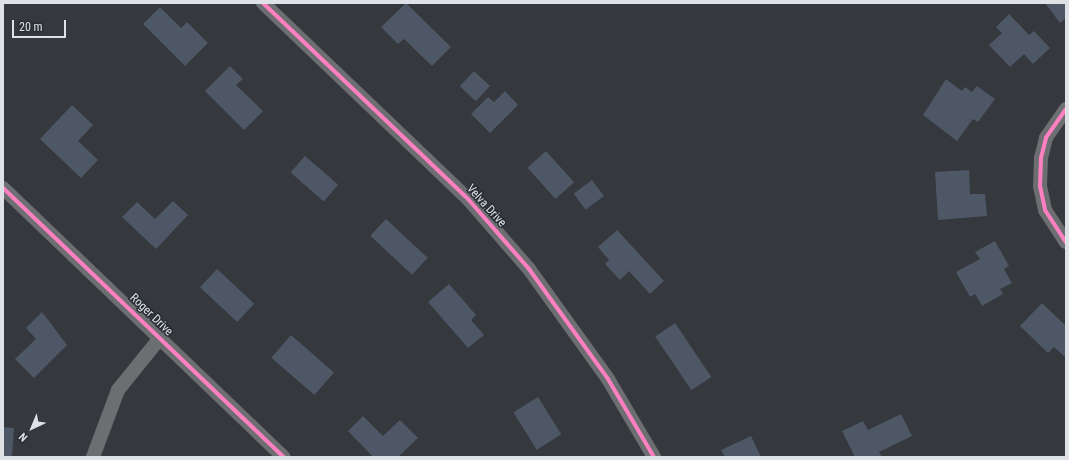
<!DOCTYPE html>
<style>
body{margin:0}
#map{position:relative;width:1069px;height:460px;overflow:hidden;background:#35383c;font-family:"Roboto Condensed",sans-serif}
div>[style]{position:absolute}
.building>*{inset:0;background:#4e5766;transform-origin:0 0}
.minor>*{height:14px;margin:-7px;padding:0 7px;transform-origin:7px;border-radius:7px;background:#6d6e71}
.cycleway>*{height:4px;margin:-2px;padding:0 2px;transform-origin:2px;border-radius:2px;background:#ff80c0}
span{translate:-50% -50%;white-space:nowrap;text-align:center;line-height:1.15;-webkit-text-stroke:3px #282d35;paint-order:stroke}
.street-label{font-size:12px;color:#dee2e7}
.frame{position:absolute;inset:0;border:4px solid #dee2e7;pointer-events:none}
.north{position:absolute;left:12px;top:408px;width:40px;height:40px;-webkit-text-stroke:3px #282d35;paint-order:stroke;rotate:224deg;font-size:11px;font-weight:700;line-height:16px;text-align:center;color:#dee2e7}
.north::after{content:'';display:block;margin:auto;width:14px;height:18px;background:#dee2e7;clip-path:polygon(50% 0,100% 100%,50% 72%,0 100%)}
.scale{position:absolute;left:12px;top:20px;width:54px;height:18px;box-sizing:border-box;border:2px solid #dee2e7;border-top:0;padding-left:5px;font-size:12px;line-height:14px;white-space:nowrap;color:#dee2e7;-webkit-text-stroke:3px #282d35;paint-order:stroke}
</style>
<div id="map">
<div class="building">
<div style="clip-path:polygon(406px 3px,451px 47px,432px 66px,404px 39px,398px 44px,381px 27px)"></div>
<div style="clip-path:polygon(1045px 3px,1066px 3px,1066px 18px,1060px 23px)"></div>
<div style="clip-path:polygon(160px 7px,181px 28px,187px 22px,208px 43px,185px 66px,143px 24px)"></div>
<div style="clip-path:polygon(1009px 14px,1029px 35px,1034px 31px,1050px 48px,1033px 64px,1024px 54px,1010px 67px,989px 45px,1002px 33px,996px 27px)"></div>
<div style="clip-path:polygon(230px 66px,243px 79px,236px 85px,263px 111px,244px 130px,205px 91px)"></div>
<div style="left:474px;top:71px;width:22px;height:21px;rotate:43deg"></div>
<div style="clip-path:polygon(946px 79px,962px 91px,965px 87px,972px 92px,977px 86px,995px 99px,978px 122px,973px 119px,957px 141px,923px 115px)"></div>
<div style="clip-path:polygon(505px 91px,518px 105px,490px 133px,471px 114px,488px 97px,494px 102px)"></div>
<div style="clip-path:polygon(72px 105px,93px 125px,78px 141px,98px 160px,81px 178px,40px 139px)"></div>
<div style="left:546px;top:151px;width:42px;height:25px;rotate:48deg"></div>
<div style="left:305px;top:156px;width:44px;height:22px;rotate:41deg"></div>
<div style="clip-path:polygon(969px 170px,970px 194px,985px 194px,987px 216px,938px 220px,935px 172px)"></div>
<div style="left:592px;top:180px;width:20px;height:23px;rotate:53deg"></div>
<div style="clip-path:polygon(173px 201px,188px 215px,156px 249px,122px 217px,137px 202px,155px 219px)"></div>
<div style="left:386px;top:219px;width:57px;height:23px;rotate:43deg"></div>
<div style="clip-path:polygon(617px 230px,664px 281px,650px 294px,629px 271px,620px 280px,605px 264px,609px 260px,598px 247px)"></div>
<div style="clip-path:polygon(995px 241px,1009px 266px,1004px 269px,1012px 283px,1000px 289px,1003px 294px,982px 306px,975px 294px,970px 297px,956px 272px,980px 259px,975px 252px)"></div>
<div style="left:217px;top:269px;width:51px;height:25px;rotate:43deg"></div>
<div style="clip-path:polygon(449px 284px,476px 315px,471px 320px,484px 335px,468px 348px,428px 302px)"></div>
<div style="clip-path:polygon(1042px 303px,1066px 326px,1066px 358px,1054px 347px,1048px 353px,1020px 326px)"></div>
<div style="clip-path:polygon(42px 312px,67px 345px,34px 378px,15px 359px,36px 339px,26px 328px)"></div>
<div style="left:675px;top:323px;width:65px;height:24px;rotate:56deg"></div>
<div style="left:291px;top:335px;width:57px;height:30px;rotate:41deg"></div>
<div style="left:538px;top:397px;width:44px;height:29px;rotate:58deg"></div>
<div style="clip-path:polygon(901px 414px,912px 436px,879px 452px,882px 457px,855px 457px,842px 431px,863px 421px,868px 430px)"></div>
<div style="clip-path:polygon(363px 416px,383px 436px,400px 420px,418px 438px,398px 457px,373px 457px,348px 431px)"></div>
<div style="clip-path:polygon(3px 427px,14px 428px,12px 457px,3px 456px)"></div>
<div style="clip-path:polygon(751px 436px,761px 457px,725px 457px,721px 450px)"></div>
</div>
<div class="minor">
<div style="left:263px;top:3px;width:284px;rotate:43.7deg"></div>
<div style="left:468px;top:199px;width:93px;rotate:48.9deg"></div>
<div style="left:529px;top:269px;width:135px;rotate:54.3deg"></div>
<div style="left:608px;top:379px;width:91px;rotate:59.5deg"></div>
<div style="left:1066px;top:109px;width:35px;rotate:125deg"></div>
<div style="left:1046px;top:138px;width:21px;rotate:104deg"></div>
<div style="left:1041px;top:158px;width:28px;rotate:92deg"></div>
<div style="left:1040px;top:186px;width:25px;rotate:78deg"></div>
<div style="left:1045px;top:210px;width:38px;rotate:57deg"></div>
<div style="left:3px;top:188px;width:389px;rotate:43.8deg"></div>
<div style="left:93px;top:457px;width:72px;rotate:-69.5deg"></div>
<div style="left:118px;top:390px;width:67px;rotate:-51.1deg"></div>
</div>
<div class="cycleway">
<div style="left:263px;top:3px;width:284px;rotate:43.7deg"></div>
<div style="left:468px;top:199px;width:93px;rotate:48.9deg"></div>
<div style="left:529px;top:269px;width:135px;rotate:54.3deg"></div>
<div style="left:608px;top:379px;width:91px;rotate:59.5deg"></div>
<div style="left:1066px;top:109px;width:35px;rotate:125deg"></div>
<div style="left:1046px;top:138px;width:21px;rotate:104deg"></div>
<div style="left:1041px;top:158px;width:28px;rotate:92deg"></div>
<div style="left:1040px;top:186px;width:25px;rotate:78deg"></div>
<div style="left:1045px;top:210px;width:38px;rotate:57deg"></div>
<div style="left:3px;top:188px;width:389px;rotate:43.8deg"></div>
</div>
<div class="street-label">
<span style="left:486px;top:206px;rotate:48deg">Velva Drive</span>
<span style="left:151px;top:315px;rotate:44deg">Roger Drive</span>
</div>
<div class="frame"></div>
<div class="north">N</div>
<div class="scale">20 m</div>
</div>
